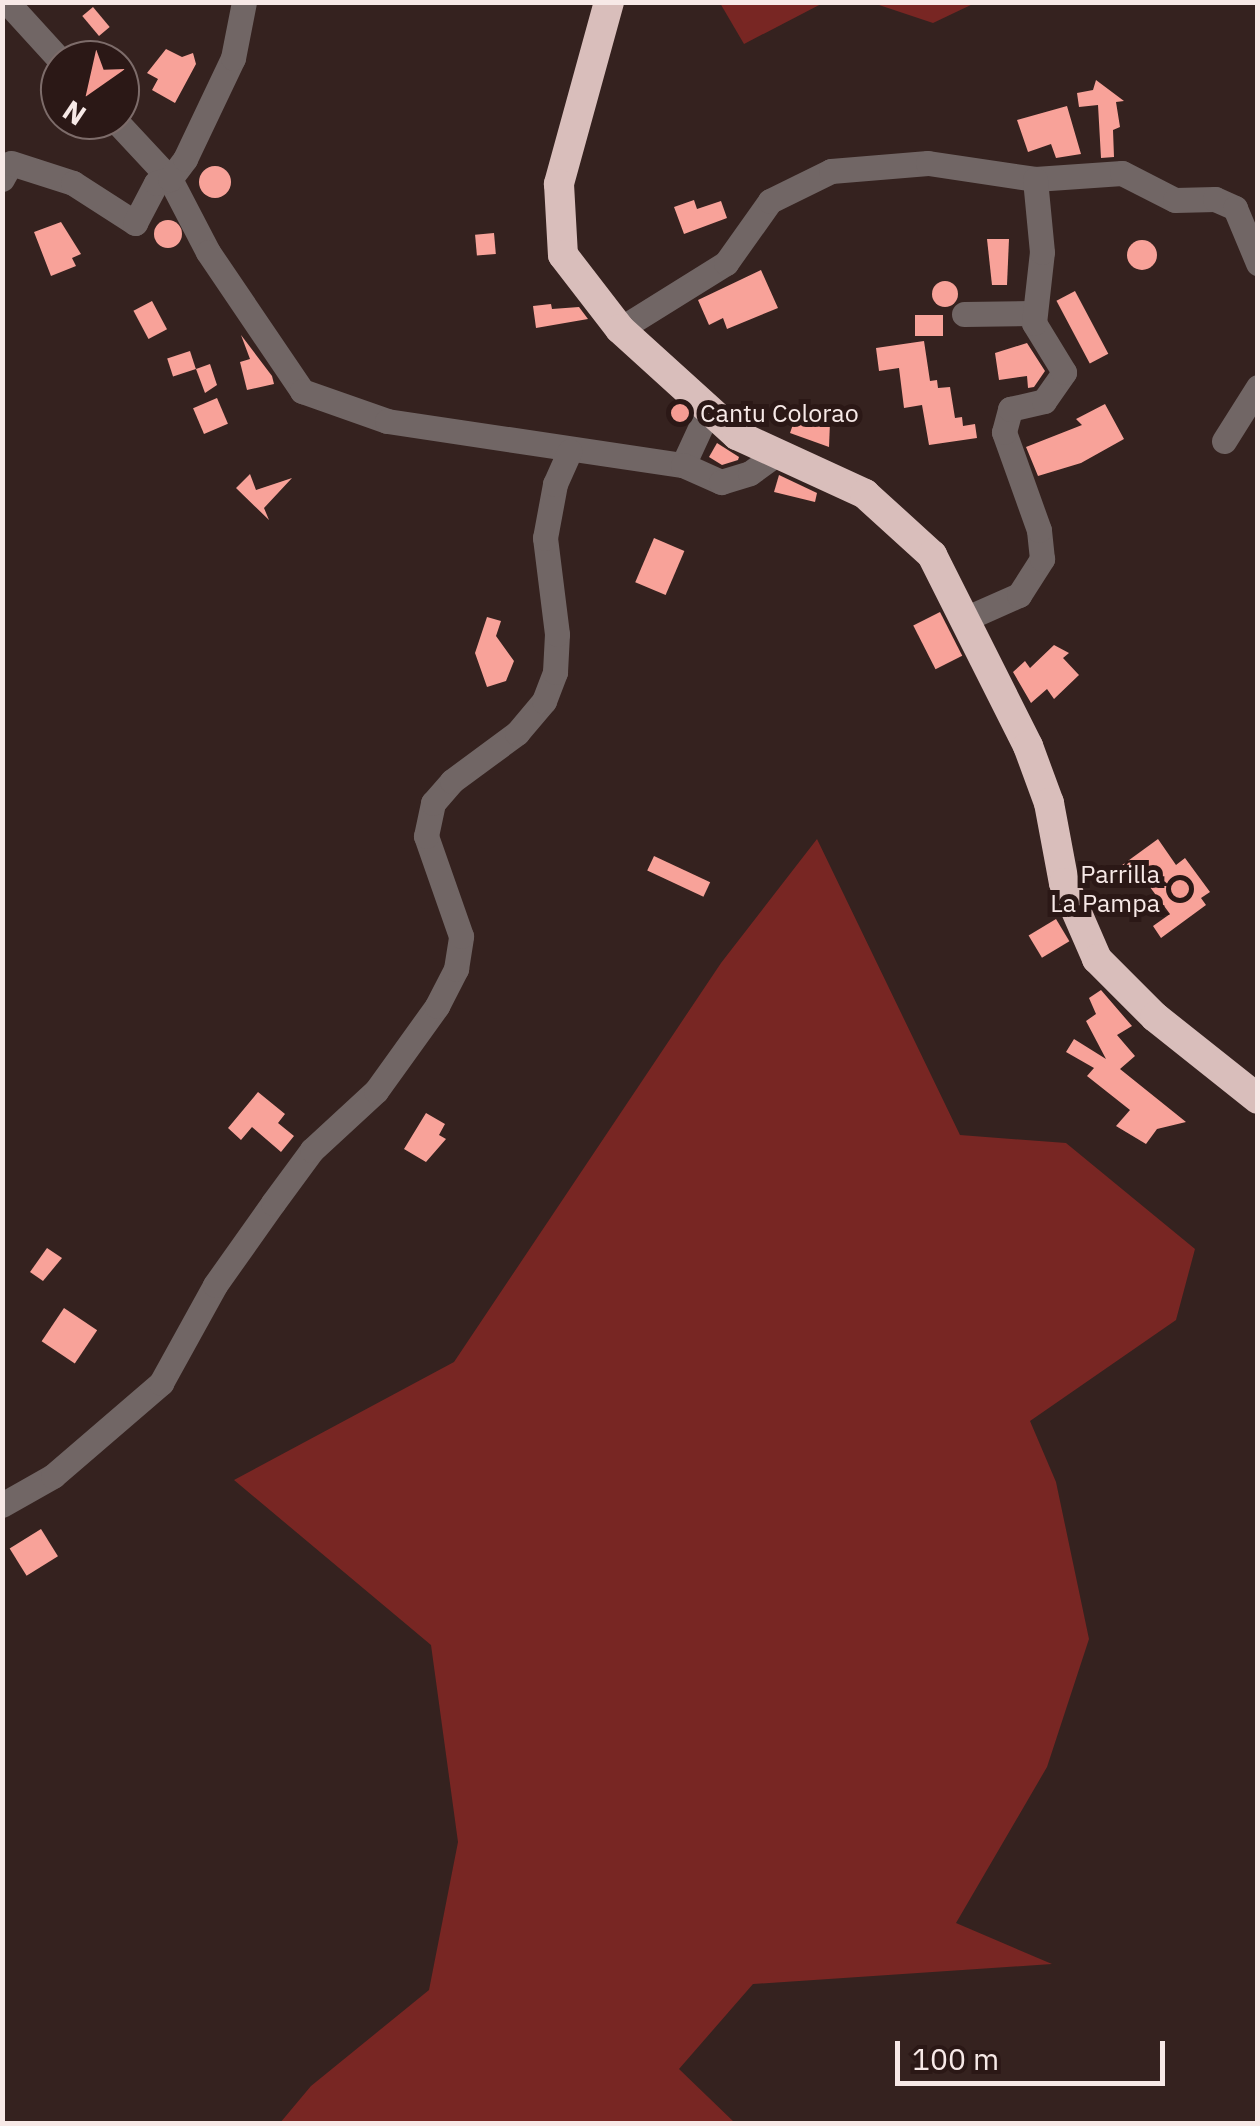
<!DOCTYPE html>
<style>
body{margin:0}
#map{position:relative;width:1260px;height:2126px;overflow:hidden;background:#35221f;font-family:"IBM Plex Sans",sans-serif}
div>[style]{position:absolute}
.green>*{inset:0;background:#782623}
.building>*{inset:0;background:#f8a299;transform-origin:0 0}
.round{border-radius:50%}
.minor>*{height:25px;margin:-12.5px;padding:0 12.5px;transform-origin:12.5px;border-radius:12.5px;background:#716665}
.highway>*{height:30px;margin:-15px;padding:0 15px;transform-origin:15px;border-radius:15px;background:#d9bebb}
.dots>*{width:28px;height:28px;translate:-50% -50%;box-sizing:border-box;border:5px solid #2b1816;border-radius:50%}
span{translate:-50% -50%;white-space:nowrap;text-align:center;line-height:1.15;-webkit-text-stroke:10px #2b1816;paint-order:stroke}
.poi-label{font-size:25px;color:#f7e9e7}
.left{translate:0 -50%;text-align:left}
.right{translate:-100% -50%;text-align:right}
.frame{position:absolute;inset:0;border:5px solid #f7e9e7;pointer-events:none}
.north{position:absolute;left:40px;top:40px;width:100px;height:100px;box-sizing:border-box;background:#2b1816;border:2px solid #7d6c6a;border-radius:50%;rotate:214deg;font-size:28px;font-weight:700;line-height:40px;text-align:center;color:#f7e9e7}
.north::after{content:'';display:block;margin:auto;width:35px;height:45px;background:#f59c93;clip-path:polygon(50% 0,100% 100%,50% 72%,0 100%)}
.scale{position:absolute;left:895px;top:2041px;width:270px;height:45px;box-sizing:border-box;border:5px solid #f7e9e7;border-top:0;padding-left:12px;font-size:30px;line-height:35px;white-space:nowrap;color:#f7e9e7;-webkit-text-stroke:8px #2b1816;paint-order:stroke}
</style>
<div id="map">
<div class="green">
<div style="clip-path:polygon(720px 3px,823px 3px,744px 44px)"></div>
<div style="clip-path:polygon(873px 3px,975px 3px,933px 23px)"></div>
<div style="clip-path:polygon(817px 839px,960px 1135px,1066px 1143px,1195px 1249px,1176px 1320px,1030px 1421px,1056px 1482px,1089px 1639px,1047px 1767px,956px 1923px,1052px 1964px,753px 1984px,679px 2069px,735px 2123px,280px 2123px,311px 2086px,429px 1990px,458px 1842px,431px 1645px,234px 1480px,454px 1362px,721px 963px)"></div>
</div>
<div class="building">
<div style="left:93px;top:7px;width:26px;height:14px;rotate:50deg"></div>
<div style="clip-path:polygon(166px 49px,182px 57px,193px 53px,196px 64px,175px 103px,152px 90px,158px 79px,147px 73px)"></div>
<div style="clip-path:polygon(1096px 80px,1124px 101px,1116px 102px,1120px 127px,1113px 130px,1114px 157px,1101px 158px,1098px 105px,1079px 107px,1077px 93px,1093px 90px)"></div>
<div style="clip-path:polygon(1067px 106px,1081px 154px,1056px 158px,1051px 144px,1028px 152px,1017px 120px)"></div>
<div class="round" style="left:199px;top:166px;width:32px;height:32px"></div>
<div style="clip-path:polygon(694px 200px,697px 209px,721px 201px,727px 218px,684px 234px,674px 207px)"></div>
<div class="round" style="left:154px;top:220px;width:28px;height:28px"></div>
<div style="clip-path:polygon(61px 222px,81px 254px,72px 258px,76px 266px,51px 276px,34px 232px)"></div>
<div style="left:494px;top:233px;width:21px;height:19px;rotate:85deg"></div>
<div style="clip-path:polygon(987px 239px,1009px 239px,1007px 285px,992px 285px)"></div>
<div class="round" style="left:1127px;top:240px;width:30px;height:30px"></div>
<div style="clip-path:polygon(761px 270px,778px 308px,727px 329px,723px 318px,709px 325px,698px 300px)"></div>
<div class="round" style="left:932px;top:281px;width:26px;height:26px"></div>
<div style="left:1075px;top:291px;width:71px;height:21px;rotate:62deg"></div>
<div style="left:152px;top:301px;width:32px;height:21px;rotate:62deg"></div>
<div style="clip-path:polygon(551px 304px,552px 309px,579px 307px,588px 319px,536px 328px,533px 306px)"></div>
<div style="left:915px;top:315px;width:28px;height:21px"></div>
<div style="clip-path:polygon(241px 335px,272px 376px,274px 384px,247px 390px,240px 362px,250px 359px)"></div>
<div style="clip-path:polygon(924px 341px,930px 381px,937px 380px,938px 388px,950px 387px,955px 418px,962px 417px,963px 426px,975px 424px,977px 438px,929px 445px,922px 405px,904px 408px,899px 368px,879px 371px,876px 348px)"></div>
<div style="clip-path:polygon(1027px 343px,1045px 371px,1034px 387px,1028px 388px,1027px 376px,999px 380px,995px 353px)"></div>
<div style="left:190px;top:351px;width:19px;height:24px;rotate:72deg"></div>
<div style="clip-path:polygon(210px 364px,217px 385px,205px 393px,196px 369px)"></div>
<div style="left:217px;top:398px;width:28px;height:26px;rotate:67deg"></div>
<div style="clip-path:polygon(1105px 404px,1124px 439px,1081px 463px,1038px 476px,1026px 447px,1082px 425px,1076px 419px)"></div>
<div style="clip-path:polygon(798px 410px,830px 422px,829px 447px,790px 433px)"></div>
<div style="clip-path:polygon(717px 443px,739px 457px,738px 460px,722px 465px,709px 457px)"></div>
<div style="clip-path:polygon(250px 474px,256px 490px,292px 478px,264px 508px,269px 520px,236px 488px)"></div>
<div style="clip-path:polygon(779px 475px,817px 493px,815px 502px,774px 492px)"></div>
<div style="left:654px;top:538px;width:33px;height:48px;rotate:23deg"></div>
<div style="left:940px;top:612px;width:49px;height:30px;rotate:63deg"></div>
<div style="clip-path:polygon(487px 617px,501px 621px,496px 636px,514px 661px,506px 681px,487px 687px,475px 653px)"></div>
<div style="clip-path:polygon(1054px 645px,1069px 653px,1063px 658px,1079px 675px,1054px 699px,1047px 689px,1031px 703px,1013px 672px,1025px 661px,1030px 668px)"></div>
<div style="clip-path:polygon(1158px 839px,1176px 865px,1185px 858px,1210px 892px,1201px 898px,1206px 905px,1161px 938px,1153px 926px,1170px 914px,1138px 871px,1123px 883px,1114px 871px)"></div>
<div style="left:654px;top:856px;width:62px;height:16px;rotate:25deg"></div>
<div style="left:1056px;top:919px;width:26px;height:32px;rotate:59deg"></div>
<div style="clip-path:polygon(1101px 990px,1132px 1026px,1117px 1035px,1135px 1056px,1120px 1069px,1186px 1122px,1157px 1129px,1146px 1144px,1116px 1126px,1130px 1110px,1087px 1076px,1094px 1068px,1066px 1052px,1074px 1039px,1106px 1059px,1086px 1021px,1096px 1014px,1089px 998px)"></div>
<div style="clip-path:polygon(258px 1092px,285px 1114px,278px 1123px,294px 1136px,281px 1152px,252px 1127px,241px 1140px,228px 1128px)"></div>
<div style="clip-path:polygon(426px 1113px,445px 1124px,439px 1135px,446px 1139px,426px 1162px,404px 1149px)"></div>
<div style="clip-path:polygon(47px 1248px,62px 1258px,43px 1281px,30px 1272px)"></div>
<div style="left:64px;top:1308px;width:40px;height:40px;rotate:34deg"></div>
<div style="left:41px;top:1529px;width:32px;height:37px;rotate:58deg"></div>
</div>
<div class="minor">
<div style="left:7px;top:2px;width:79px;rotate:47.6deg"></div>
<div style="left:115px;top:120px;width:81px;rotate:47deg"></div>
<div style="left:170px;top:179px;width:82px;rotate:62.5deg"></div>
<div style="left:208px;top:252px;width:168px;rotate:55.9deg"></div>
<div style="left:302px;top:391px;width:90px;rotate:19.4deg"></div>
<div style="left:387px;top:421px;width:299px;rotate:8.5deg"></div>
<div style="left:683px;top:465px;width:60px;rotate:-65.2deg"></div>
<div style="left:2px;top:179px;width:18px;rotate:-61deg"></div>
<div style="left:11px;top:163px;width:65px;rotate:17.9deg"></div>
<div style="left:73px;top:183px;width:74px;rotate:32.8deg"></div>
<div style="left:135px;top:223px;width:45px;rotate:-62.3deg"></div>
<div style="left:156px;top:183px;width:15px;rotate:-16deg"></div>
<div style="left:170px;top:179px;width:25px;rotate:-53deg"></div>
<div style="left:185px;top:159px;width:112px;rotate:-64.6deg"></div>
<div style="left:233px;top:58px;width:57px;rotate:-78.9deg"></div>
<div style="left:964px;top:314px;width:69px;rotate:-0.8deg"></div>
<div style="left:620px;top:329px;width:125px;rotate:-31.9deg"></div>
<div style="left:726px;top:263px;width:76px;rotate:-54.6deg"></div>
<div style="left:770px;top:201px;width:68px;rotate:-26.2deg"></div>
<div style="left:831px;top:171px;width:97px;rotate:-4.7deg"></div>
<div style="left:928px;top:163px;width:108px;rotate:8.5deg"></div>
<div style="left:1035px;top:179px;width:87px;rotate:-3.9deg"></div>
<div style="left:1122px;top:173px;width:59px;rotate:27deg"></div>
<div style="left:1175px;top:200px;width:40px;rotate:-1.4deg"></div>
<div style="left:1215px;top:199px;width:22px;rotate:24deg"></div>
<div style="left:1235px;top:208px;width:60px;rotate:67.3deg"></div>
<div style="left:1224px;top:441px;width:64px;rotate:-57.8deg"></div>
<div style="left:683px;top:465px;width:42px;rotate:24.1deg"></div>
<div style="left:721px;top:482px;width:30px;rotate:-17deg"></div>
<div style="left:750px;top:473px;width:32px;rotate:-36deg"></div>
<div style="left:967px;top:618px;width:57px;rotate:-23.9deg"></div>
<div style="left:1019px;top:595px;width:43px;rotate:-57.4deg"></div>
<div style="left:1042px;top:559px;width:29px;rotate:-96deg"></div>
<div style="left:1039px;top:530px;width:104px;rotate:-109.7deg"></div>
<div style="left:1004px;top:432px;width:24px;rotate:-75deg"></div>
<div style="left:1010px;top:409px;width:35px;rotate:-13deg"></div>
<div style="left:1044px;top:401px;width:35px;rotate:-55deg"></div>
<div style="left:1064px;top:372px;width:57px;rotate:-121.5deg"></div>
<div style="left:1034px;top:323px;width:71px;rotate:-83.6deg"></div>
<div style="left:1042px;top:252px;width:73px;rotate:-95.5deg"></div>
<div style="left:2px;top:1505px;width:59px;rotate:-29.6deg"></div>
<div style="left:53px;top:1476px;width:143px;rotate:-40.7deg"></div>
<div style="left:161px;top:1383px;width:112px;rotate:-61.1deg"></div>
<div style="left:215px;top:1285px;width:100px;rotate:-54.7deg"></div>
<div style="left:273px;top:1203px;width:66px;rotate:-53.7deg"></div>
<div style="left:312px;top:1150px;width:87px;rotate:-42.7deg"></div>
<div style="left:376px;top:1091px;width:105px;rotate:-54.3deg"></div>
<div style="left:437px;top:1006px;width:42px;rotate:-62.8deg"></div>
<div style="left:456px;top:969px;width:33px;rotate:-81deg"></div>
<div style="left:461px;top:936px;width:106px;rotate:-109.3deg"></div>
<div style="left:426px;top:836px;width:34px;rotate:-78deg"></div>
<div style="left:433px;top:803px;width:29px;rotate:-49deg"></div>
<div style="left:452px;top:781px;width:81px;rotate:-36.4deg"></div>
<div style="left:517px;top:733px;width:42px;rotate:-49.8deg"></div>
<div style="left:544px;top:701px;width:31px;rotate:-69deg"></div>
<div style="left:555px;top:672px;width:38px;rotate:-87deg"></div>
<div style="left:557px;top:634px;width:97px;rotate:-97.1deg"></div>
<div style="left:545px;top:538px;width:55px;rotate:-79.5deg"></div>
<div style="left:555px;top:484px;width:36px;rotate:-66deg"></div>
</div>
<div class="highway">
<div style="left:609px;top:2px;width:189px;rotate:105.4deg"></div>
<div style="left:559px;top:184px;width:71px;rotate:86.8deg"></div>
<div style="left:563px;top:255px;width:93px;rotate:52.4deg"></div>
<div style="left:620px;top:329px;width:158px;rotate:42.2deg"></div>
<div style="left:737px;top:435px;width:141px;rotate:24.7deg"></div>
<div style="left:865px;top:494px;width:91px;rotate:42.3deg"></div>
<div style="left:932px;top:555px;width:214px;rotate:63.3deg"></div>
<div style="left:1028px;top:746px;width:61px;rotate:69.8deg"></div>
<div style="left:1049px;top:803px;width:81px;rotate:79.4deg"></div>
<div style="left:1064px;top:883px;width:83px;rotate:66.5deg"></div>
<div style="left:1097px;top:959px;width:82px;rotate:45deg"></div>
<div style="left:1155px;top:1017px;width:132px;rotate:38.5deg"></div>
</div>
<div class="dots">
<div style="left:680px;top:413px;background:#f59c93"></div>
<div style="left:1180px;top:889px;background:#f59c93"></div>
</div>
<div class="poi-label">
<span class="left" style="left:700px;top:413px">Cantu Colorao</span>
<span class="right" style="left:1160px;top:889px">Parrilla<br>La Pampa</span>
</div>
<div class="frame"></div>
<div class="north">N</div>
<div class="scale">100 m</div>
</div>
